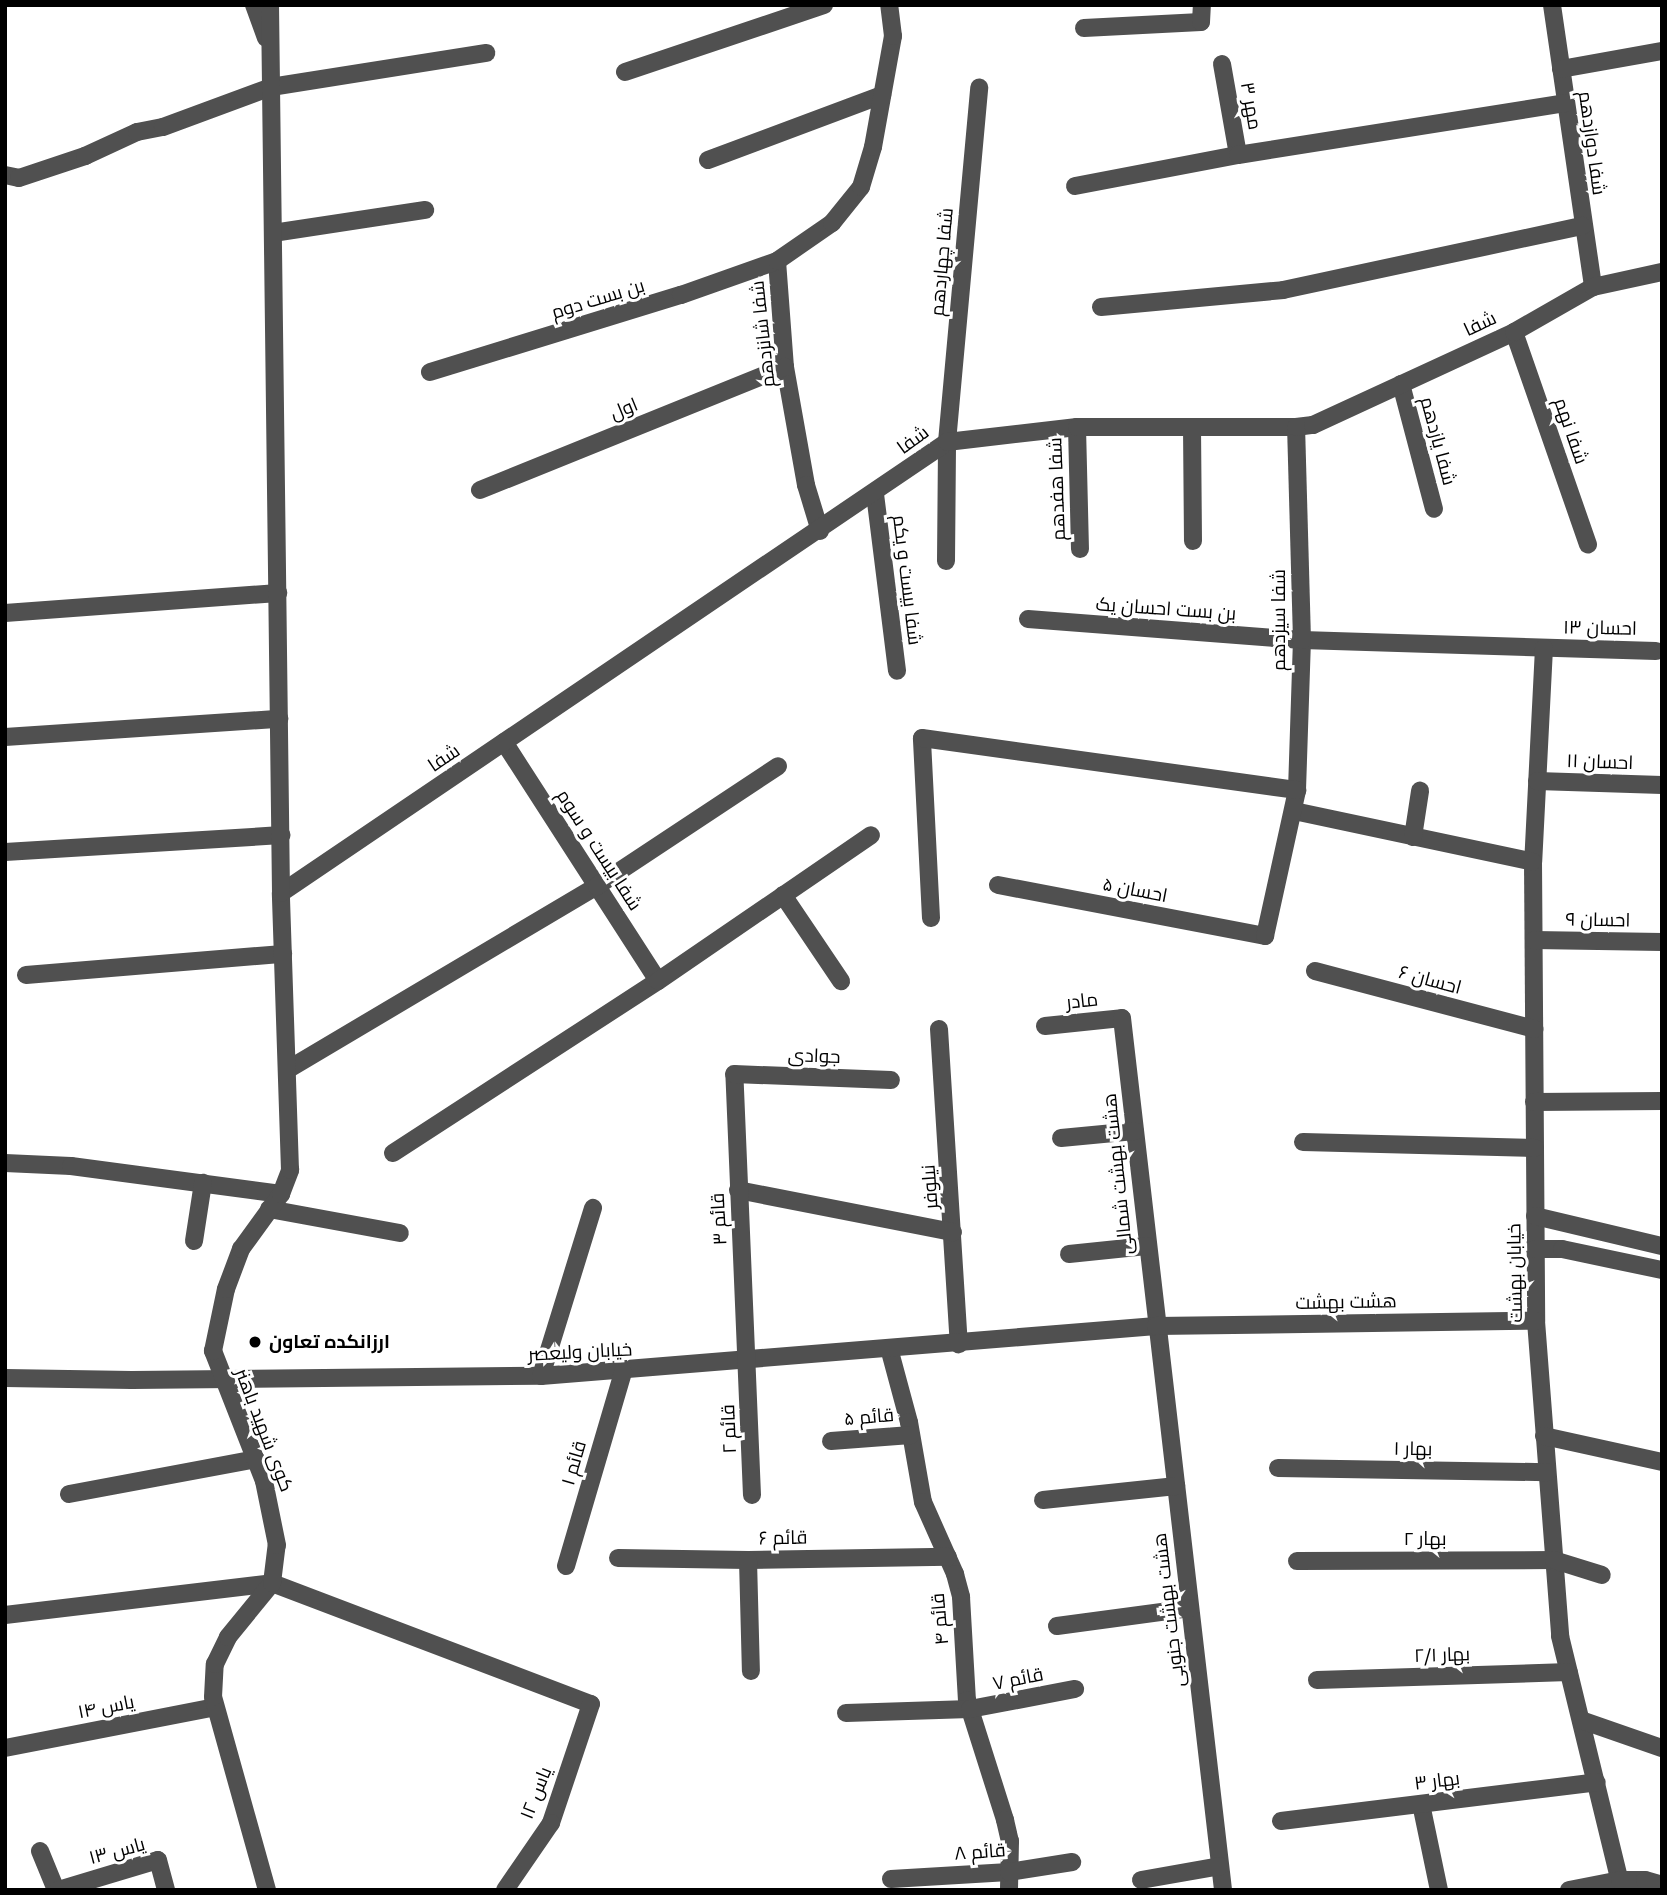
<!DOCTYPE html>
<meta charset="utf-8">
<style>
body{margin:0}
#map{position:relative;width:1667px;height:1895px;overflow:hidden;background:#fff;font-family:"Space Grotesk",Cairo,sans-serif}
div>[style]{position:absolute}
.minor>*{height:18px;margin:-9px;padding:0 9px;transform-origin:9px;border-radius:9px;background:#505050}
.dots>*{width:19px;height:19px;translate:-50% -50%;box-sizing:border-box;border:4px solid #fff;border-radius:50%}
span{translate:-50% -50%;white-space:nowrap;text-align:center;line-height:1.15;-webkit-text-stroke:6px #fff;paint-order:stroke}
.street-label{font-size:19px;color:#000}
.poi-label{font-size:19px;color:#000;font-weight:700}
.left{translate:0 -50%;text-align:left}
.frame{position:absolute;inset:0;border:7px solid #000;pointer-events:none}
</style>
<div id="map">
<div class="minor">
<div style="left:254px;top:5px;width:35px;rotate:70deg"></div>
<div style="left:1552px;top:5px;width:285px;rotate:81.7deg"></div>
<div style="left:1084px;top:28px;width:117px;rotate:-2.9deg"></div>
<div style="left:1201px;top:22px;width:17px;rotate:-87deg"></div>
<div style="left:1222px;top:64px;width:92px;rotate:80deg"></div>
<div style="left:1561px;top:69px;width:103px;rotate:-10.1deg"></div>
<div style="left:625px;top:72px;width:210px;rotate:-18.6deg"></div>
<div style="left:708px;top:160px;width:186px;rotate:-20.5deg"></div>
<div style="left:5px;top:175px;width:14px;rotate:12deg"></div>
<div style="left:19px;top:178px;width:70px;rotate:-18.4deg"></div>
<div style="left:85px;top:156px;width:57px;rotate:-24.8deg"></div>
<div style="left:137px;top:132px;width:26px;rotate:-11deg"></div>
<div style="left:163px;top:127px;width:115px;rotate:-20.3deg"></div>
<div style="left:271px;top:87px;width:218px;rotate:-9deg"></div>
<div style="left:1075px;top:186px;width:166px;rotate:-10.8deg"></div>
<div style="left:1238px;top:155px;width:331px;rotate:-9deg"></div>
<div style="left:273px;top:233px;width:154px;rotate:-8.6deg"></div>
<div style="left:777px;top:261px;width:106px;rotate:85.7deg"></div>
<div style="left:785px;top:367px;width:120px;rotate:79.9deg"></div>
<div style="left:806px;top:485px;width:48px;rotate:73.1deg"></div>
<div style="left:1101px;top:307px;width:183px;rotate:-5.3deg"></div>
<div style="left:1283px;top:290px;width:306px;rotate:-12.1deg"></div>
<div style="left:1514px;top:332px;width:225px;rotate:70.8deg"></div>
<div style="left:430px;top:372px;width:263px;rotate:-17.1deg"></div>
<div style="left:681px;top:295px;width:102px;rotate:-19.5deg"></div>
<div style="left:777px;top:261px;width:67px;rotate:-34.6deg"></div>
<div style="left:832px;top:223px;width:46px;rotate:-51.1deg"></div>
<div style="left:861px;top:187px;width:42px;rotate:-73.3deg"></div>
<div style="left:873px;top:147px;width:113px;rotate:-79.8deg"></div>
<div style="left:893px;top:36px;width:31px;rotate:-97deg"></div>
<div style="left:1401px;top:384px;width:129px;rotate:75.2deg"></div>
<div style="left:1077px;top:427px;width:122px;rotate:88.6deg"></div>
<div style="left:1192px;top:427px;width:114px;rotate:89.5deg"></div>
<div style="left:480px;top:490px;width:329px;rotate:-22deg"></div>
<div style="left:875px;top:494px;width:178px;rotate:82.9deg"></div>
<div style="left:946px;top:561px;width:119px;rotate:-89.5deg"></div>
<div style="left:947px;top:442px;width:356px;rotate:-84.8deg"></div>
<div style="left:5px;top:613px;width:274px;rotate:-4.2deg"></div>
<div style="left:1028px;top:619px;width:275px;rotate:4.4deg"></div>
<div style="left:1302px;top:640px;width:354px;rotate:1.8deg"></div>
<div style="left:1544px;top:648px;width:214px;rotate:92.9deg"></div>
<div style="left:1533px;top:862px;width:459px;rotate:89.6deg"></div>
<div style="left:1536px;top:1321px;width:316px;rotate:85.6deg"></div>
<div style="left:1560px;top:1636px;width:261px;rotate:76.3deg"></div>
<div style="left:5px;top:737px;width:275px;rotate:-3.8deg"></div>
<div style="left:504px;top:742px;width:284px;rotate:57.2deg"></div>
<div style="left:1537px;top:781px;width:125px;rotate:1.8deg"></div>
<div style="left:1294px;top:811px;width:244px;rotate:12deg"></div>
<div style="left:1413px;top:837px;width:47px;rotate:-81.3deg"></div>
<div style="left:5px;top:852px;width:277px;rotate:-3.5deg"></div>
<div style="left:998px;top:885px;width:272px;rotate:10.8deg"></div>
<div style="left:1265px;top:936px;width:149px;rotate:-77.6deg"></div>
<div style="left:1297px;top:790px;width:150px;rotate:-88.1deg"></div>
<div style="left:1302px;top:640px;width:213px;rotate:-91.6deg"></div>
<div style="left:281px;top:893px;width:804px;rotate:-34.1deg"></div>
<div style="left:947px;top:442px;width:131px;rotate:-6.6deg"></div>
<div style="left:1077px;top:427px;width:219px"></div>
<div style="left:1296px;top:427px;width:17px;rotate:-7deg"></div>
<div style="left:1313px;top:425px;width:221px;rotate:-24.8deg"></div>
<div style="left:1514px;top:332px;width:91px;rotate:-29.7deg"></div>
<div style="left:1593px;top:287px;width:71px;rotate:-12.3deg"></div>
<div style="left:783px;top:895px;width:104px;rotate:56deg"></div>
<div style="left:931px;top:918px;width:180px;rotate:-92.9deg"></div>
<div style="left:922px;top:738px;width:379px;rotate:7.9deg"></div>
<div style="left:1534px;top:940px;width:128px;rotate:0.9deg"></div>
<div style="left:1315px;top:971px;width:227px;rotate:14.8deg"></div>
<div style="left:26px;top:975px;width:258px;rotate:-4.7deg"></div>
<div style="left:1045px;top:1026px;width:77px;rotate:-5.9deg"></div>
<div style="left:1122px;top:1018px;width:878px;rotate:83.39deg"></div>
<div style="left:939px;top:1029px;width:316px;rotate:86.4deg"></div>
<div style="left:287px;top:1070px;width:360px;rotate:-30.7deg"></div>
<div style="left:597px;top:886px;width:217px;rotate:-33.5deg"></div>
<div style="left:1534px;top:1102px;width:128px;rotate:-0.4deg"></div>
<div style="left:1061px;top:1138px;width:74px;rotate:-5.4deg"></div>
<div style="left:1303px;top:1142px;width:232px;rotate:1.5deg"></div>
<div style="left:393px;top:1153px;width:316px;rotate:-33deg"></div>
<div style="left:658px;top:981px;width:258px;rotate:-34.4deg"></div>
<div style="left:5px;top:1163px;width:66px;rotate:2.6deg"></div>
<div style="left:71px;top:1166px;width:212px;rotate:7.6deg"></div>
<div style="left:738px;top:1190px;width:219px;rotate:11.1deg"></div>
<div style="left:269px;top:1209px;width:133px;rotate:10.4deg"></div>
<div style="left:1535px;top:1216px;width:130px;rotate:13.3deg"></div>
<div style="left:194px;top:1241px;width:59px;rotate:-81.2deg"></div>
<div style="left:1535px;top:1249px;width:27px"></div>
<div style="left:1562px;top:1249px;width:102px;rotate:11.9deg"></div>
<div style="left:1069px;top:1254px;width:78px;rotate:-5.9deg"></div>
<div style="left:889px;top:1348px;width:77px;rotate:74.9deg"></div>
<div style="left:909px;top:1422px;width:81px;rotate:80.1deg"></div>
<div style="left:923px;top:1502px;width:79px;rotate:66deg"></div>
<div style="left:955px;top:1574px;width:24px;rotate:75deg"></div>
<div style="left:961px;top:1597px;width:103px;rotate:86.7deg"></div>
<div style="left:967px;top:1700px;width:126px;rotate:72.4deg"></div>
<div style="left:1005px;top:1820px;width:22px;rotate:77deg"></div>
<div style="left:1010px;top:1841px;width:49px;rotate:91.2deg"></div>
<div style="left:541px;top:1376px;width:176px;rotate:-72.8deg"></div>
<div style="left:5px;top:1378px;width:127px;rotate:0.9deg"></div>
<div style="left:132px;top:1380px;width:409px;rotate:-0.6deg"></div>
<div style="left:541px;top:1376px;width:617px;rotate:-4.65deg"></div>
<div style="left:1156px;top:1326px;width:380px;rotate:-0.8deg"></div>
<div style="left:1544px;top:1436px;width:121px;rotate:12.4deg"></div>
<div style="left:831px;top:1441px;width:80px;rotate:-4.3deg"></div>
<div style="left:1278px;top:1468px;width:269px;rotate:0.9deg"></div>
<div style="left:69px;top:1494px;width:190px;rotate:-10.6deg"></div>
<div style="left:752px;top:1495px;width:421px;rotate:-92.4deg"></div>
<div style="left:734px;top:1074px;width:157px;rotate:2.2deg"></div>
<div style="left:1043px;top:1500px;width:134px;rotate:-6deg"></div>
<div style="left:618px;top:1558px;width:130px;rotate:0.9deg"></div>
<div style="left:748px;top:1560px;width:200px;rotate:-0.9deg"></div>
<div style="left:748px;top:1560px;width:111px;rotate:88.5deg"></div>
<div style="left:1297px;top:1561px;width:257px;rotate:-0.2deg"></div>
<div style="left:1554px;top:1560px;width:50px;rotate:17.4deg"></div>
<div style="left:566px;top:1566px;width:202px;rotate:-73.6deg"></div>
<div style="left:5px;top:1615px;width:269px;rotate:-6.8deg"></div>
<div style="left:272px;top:1583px;width:341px;rotate:20.8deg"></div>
<div style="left:591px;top:1704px;width:126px;rotate:108.6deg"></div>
<div style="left:551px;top:1823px;width:81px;rotate:124.5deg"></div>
<div style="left:1057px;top:1626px;width:134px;rotate:-7.7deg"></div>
<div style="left:1317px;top:1680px;width:252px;rotate:-1.8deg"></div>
<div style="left:846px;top:1713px;width:124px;rotate:-1.8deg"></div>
<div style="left:970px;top:1709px;width:107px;rotate:-10.8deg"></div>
<div style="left:1581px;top:1720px;width:86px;rotate:19.1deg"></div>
<div style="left:5px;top:1748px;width:214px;rotate:-11deg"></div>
<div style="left:1421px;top:1804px;width:88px;rotate:78.2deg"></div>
<div style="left:1281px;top:1821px;width:318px;rotate:-7deg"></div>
<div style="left:40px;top:1851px;width:42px;rotate:67.7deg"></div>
<div style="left:891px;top:1879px;width:118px;rotate:-3.4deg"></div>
<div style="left:1009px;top:1872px;width:64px;rotate:-9deg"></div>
<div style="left:1141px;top:1880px;width:80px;rotate:-10deg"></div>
<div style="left:58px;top:1890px;width:104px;rotate:-16.7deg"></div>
<div style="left:158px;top:1860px;width:31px;rotate:75deg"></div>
<div style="left:267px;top:1890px;width:200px;rotate:-105.6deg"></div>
<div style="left:213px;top:1697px;width:33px;rotate:-87deg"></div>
<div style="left:215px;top:1664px;width:30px;rotate:-64deg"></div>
<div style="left:228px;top:1637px;width:70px;rotate:-50.8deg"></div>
<div style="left:272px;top:1583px;width:38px;rotate:-83deg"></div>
<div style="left:277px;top:1545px;width:65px;rotate:-101.5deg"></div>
<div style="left:264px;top:1481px;width:140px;rotate:-111.4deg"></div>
<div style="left:213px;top:1351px;width:63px;rotate:-78.2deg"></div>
<div style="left:226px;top:1289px;width:43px;rotate:-69.4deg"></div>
<div style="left:241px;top:1249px;width:68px;rotate:-54deg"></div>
<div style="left:281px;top:1194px;width:26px;rotate:-69deg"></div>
<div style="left:290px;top:1170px;width:277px;rotate:-91.9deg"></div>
<div style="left:281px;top:893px;width:888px;rotate:-90.71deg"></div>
<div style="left:1569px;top:1890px;width:52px;rotate:-11.1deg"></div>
<div style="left:1620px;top:1880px;width:25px"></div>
<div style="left:1645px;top:1880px;width:18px;rotate:16deg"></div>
</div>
<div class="dots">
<div style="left:255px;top:1342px;background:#000"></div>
</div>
<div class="street-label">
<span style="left:1251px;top:106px;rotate:80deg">مهر ۳</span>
<span style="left:1592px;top:143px;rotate:82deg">شفا دوازدهم</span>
<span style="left:942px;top:262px;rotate:-85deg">شفا چهاردهم</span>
<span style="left:598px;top:299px;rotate:-17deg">بن بست دوم</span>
<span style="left:1480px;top:324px;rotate:-25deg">شفا</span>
<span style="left:763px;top:334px;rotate:-96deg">شفا شانزدهم</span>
<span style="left:624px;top:409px;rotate:-22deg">اول</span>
<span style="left:1571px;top:431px;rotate:71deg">شفا نهم</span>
<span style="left:913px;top:440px;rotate:-36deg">شفا</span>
<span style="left:1438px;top:441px;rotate:75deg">شفا یازدهم</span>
<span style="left:1057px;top:489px;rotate:-92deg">شفا هفدهم</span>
<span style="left:907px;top:580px;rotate:83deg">شفا بیست و یکم</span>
<span style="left:1166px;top:609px;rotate:4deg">بن بست احسان یک</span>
<span style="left:1279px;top:620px;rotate:-90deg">شفا سیزدهم</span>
<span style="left:1600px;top:628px;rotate:1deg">احسان ۱۳</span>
<span style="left:444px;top:758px;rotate:-34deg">شفا</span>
<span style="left:1600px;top:762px;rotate:2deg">احسان ۱۱</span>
<span style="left:599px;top:850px;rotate:57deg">شفا بیست و سوم</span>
<span style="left:1135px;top:890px;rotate:11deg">احسان ۵</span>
<span style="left:1598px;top:920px;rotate:1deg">احسان ۹</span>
<span style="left:1430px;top:980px;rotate:15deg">احسان ۶</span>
<span style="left:1082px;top:1001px;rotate:-6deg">مادر</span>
<span style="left:814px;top:1056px;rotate:2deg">جوادی</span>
<span style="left:1118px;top:1174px;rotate:-96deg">هشت بهشت شمالی</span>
<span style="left:930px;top:1187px;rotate:-94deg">نیلوفر</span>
<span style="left:719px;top:1219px;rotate:-93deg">قائم ۳</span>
<span style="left:1515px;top:1273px;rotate:-91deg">خیابان بهشت</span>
<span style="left:1346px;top:1302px;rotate:-1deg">هشت بهشت</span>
<span style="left:580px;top:1352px;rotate:-3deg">خیابان ولیعصر</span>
<span style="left:869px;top:1417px;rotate:-5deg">قائم ۵</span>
<span style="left:729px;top:1429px;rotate:-92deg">قائم ۲</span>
<span style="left:264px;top:1430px;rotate:69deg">کوی شهید باهنر</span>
<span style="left:1413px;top:1449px;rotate:1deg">بهار ۱</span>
<span style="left:574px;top:1463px;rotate:-74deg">قائم ۱</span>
<span style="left:783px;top:1538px;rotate:-1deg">قائم ۶</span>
<span style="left:1425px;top:1539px">بهار ۲</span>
<span style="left:1169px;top:1610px;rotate:-97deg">هشت بهشت جنوبی</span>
<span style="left:940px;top:1619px;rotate:-95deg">قائم ۴</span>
<span style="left:1442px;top:1655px;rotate:-2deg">بهار ۲/۱</span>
<span style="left:1018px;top:1679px;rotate:-11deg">قائم ۷</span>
<span style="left:106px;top:1707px;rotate:-11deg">یاس ۱۴</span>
<span style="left:1437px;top:1781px;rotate:-7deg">بهار ۳</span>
<span style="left:536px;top:1793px;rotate:-68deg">یاس ۱۲</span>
<span style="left:117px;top:1851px;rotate:-15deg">یاس ۱۳</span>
<span style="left:980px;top:1852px;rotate:-4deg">قائم ۸</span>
</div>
<div class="poi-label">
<span class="left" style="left:269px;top:1342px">ارزانکده تعاون</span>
</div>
<div class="frame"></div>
</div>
